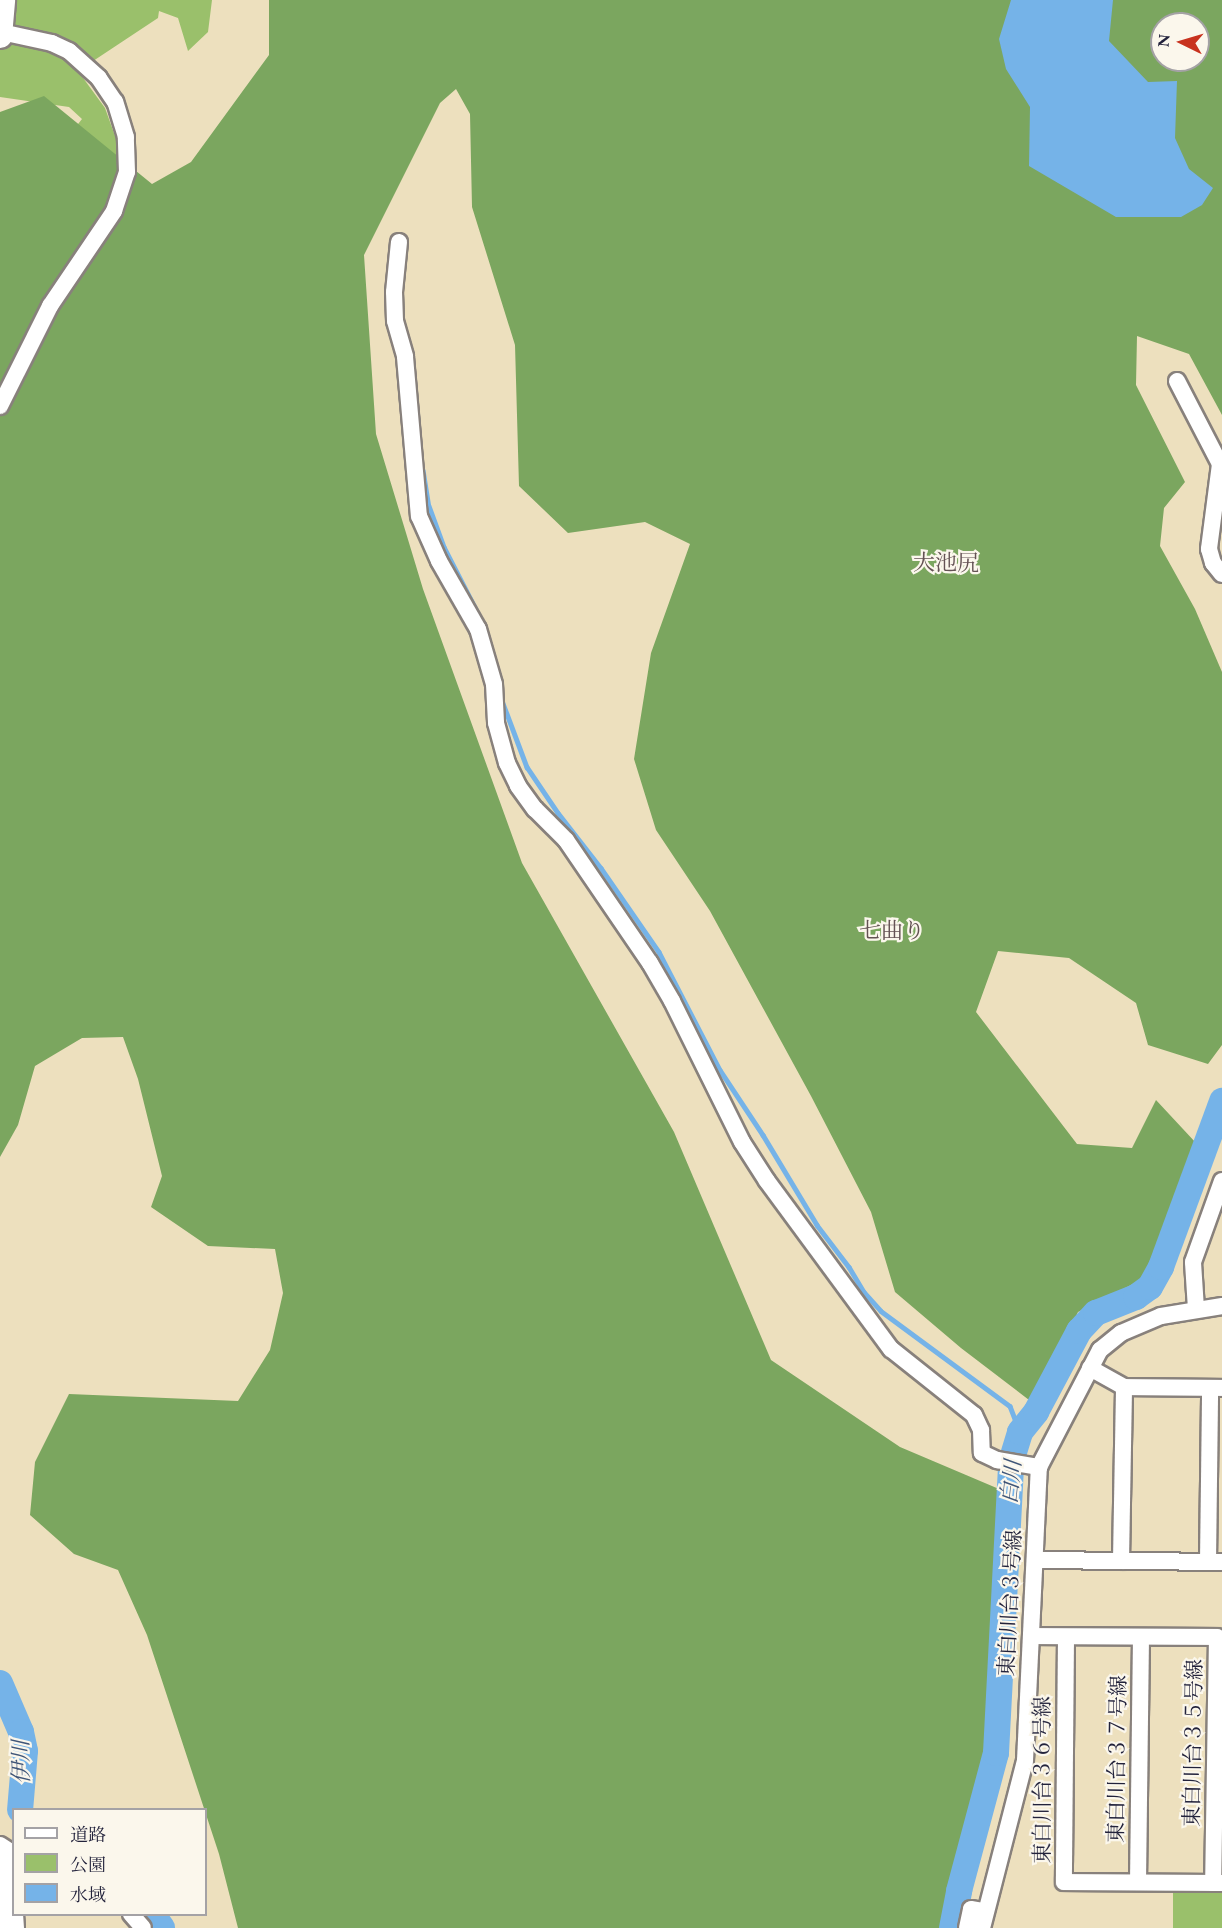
<!DOCTYPE html>
<meta charset="utf-8">
<style>
body{margin:0}
#map{position:relative;width:1222px;height:1928px;overflow:hidden;background:#ede0be;font-family:"EB Garamond","Noto Serif JP",serif}
div>[style]{position:absolute}
.green>*{inset:0;background:#9ac06b;transform-origin:0 0}
.forest>*{inset:0;background:#7ba65f}
.water>*{inset:0;background:#75b3e8}
.stream>*{height:4.5px;margin:-2.25px;padding:0 2.25px;transform-origin:2.25px;border-radius:2.25px;background:#75b3e8}
.river>*{height:26px;margin:-13px;padding:0 13px;transform-origin:13px;border-radius:13px;background:#75b3e8}
.roads{filter:drop-shadow(2px 0 #88817c) drop-shadow(-2px 0 #88817c) drop-shadow(0 2px #88817c) drop-shadow(0 -2px #88817c)}
.street>*{height:16px;margin:-8px;padding:0 8px;transform-origin:8px;border-radius:8px;background:#fff}
.secondary>*{height:24px;margin:-12px;padding:0 12px;transform-origin:12px;border-radius:12px;background:#fff}
.primary>*{height:27px;margin:-13.5px;padding:0 13.5px;transform-origin:13.5px;border-radius:13.5px;background:#fff}
span{translate:-50% -50%;white-space:nowrap;text-align:center;line-height:1.15;-webkit-text-stroke:4.5px #fbf7ec;paint-order:stroke}
.street-label{font-size:21px;color:#22223b}
.neighbourhood-label{font-size:22px;color:#645254}
.water-label{font-size:22px;color:#3f5578;font-style:italic}
.legend{position:absolute;left:12px;top:1808px;width:195px;height:108px;box-sizing:border-box;background:#fbf7ec;border:2px solid #a4a2a5;margin:0;padding:8px 10px;list-style:none;font-size:18px;color:#22223b}
.legend li{display:flex;align-items:center;gap:12px;height:30px}
.legend b{width:30px;border:2px solid #a4a2a5}
.north{position:absolute;left:1150px;top:12px;width:60px;height:60px;box-sizing:border-box;background:#fbf7ec;border:2px solid #a4a2a5;border-radius:50%;rotate:275deg;font-size:16px;font-weight:700;line-height:24px;text-align:center;color:#22223b}
.north::after{content:'';display:block;margin:auto;width:21px;height:27px;background:#c8321e;clip-path:polygon(50% 0,100% 100%,50% 72%,0 100%)}
</style>
<div id="map">
<div class="green">
<div style="clip-path:polygon(0 0,212px 0,208px 32px,188px 51px,178px 18px,159px 11px,158px 18px,78px 71px,105px 108px,119px 147px,103px 206px,0 223px,82px 119px,69px 107px,0 97px)"></div>
<div style="left:1173px;top:1891px;width:49px;height:37px"></div>
</div>
<div class="forest">
<div style="clip-path:polygon(evenodd,269px 0,1222px 0,1222px 415px,1189px 354px,1137px 336px,1136px 385px,1185px 482px,1164px 508px,1160px 546px,1195px 609px,1222px 672px,1222px 1045px,1208px 1064px,1148px 1045px,1136px 1003px,1069px 958px,998px 951px,976px 1012px,1077px 1144px,1132px 1148px,1156px 1100px,1196px 1143px,1143px 1279px,1078px 1312px,1050px 1371px,1029px 1400px,961px 1348px,895px 1292px,871px 1212px,811px 1096px,710px 911px,656px 830px,634px 759px,651px 653px,690px 544px,645px 522px,568px 533px,519px 486px,515px 345px,472px 207px,470px 114px,456px 89px,440px 103px,364px 255px,376px 434px,423px 589px,522px 863px,674px 1132px,771px 1360px,900px 1447px,999px 1489px,990px 1760px,965px 1842px,949px 1882px,942px 1928px,238px 1928px,219px 1854px,147px 1635px,118px 1570px,74px 1554px,30px 1515px,35px 1462px,69px 1394px,238px 1401px,270px 1350px,283px 1293px,275px 1249px,208px 1246px,151px 1207px,162px 1176px,138px 1079px,123px 1037px,82px 1038px,35px 1066px,18px 1125px,0 1157px,0 112px,44px 96px,152px 184px,191px 162px,269px 55px,269px 0,1162px 24px,1198px 24px,1198px 60px,1162px 60px,1162px 24px)"></div>
</div>
<div class="water">
<div style="clip-path:polygon(1011px 0,1113px 0,1109px 41px,1148px 82px,1177px 81px,1175px 138px,1189px 169px,1213px 188px,1202px 205px,1181px 217px,1116px 217px,1029px 166px,1030px 107px,1006px 69px,999px 39px)"></div>
</div>
<div class="stream">
<div style="left:423px;top:470px;width:36px;rotate:81deg"></div>
<div style="left:429px;top:506px;width:44px;rotate:69.9deg"></div>
<div style="left:444px;top:547px;width:79px;rotate:62.8deg"></div>
<div style="left:501px;top:698px;width:74px;rotate:69.4deg"></div>
<div style="left:527px;top:767px;width:55px;rotate:56deg"></div>
<div style="left:558px;top:813px;width:70px;rotate:52deg"></div>
<div style="left:601px;top:868px;width:102px;rotate:55.4deg"></div>
<div style="left:659px;top:952px;width:133px;rotate:62.7deg"></div>
<div style="left:720px;top:1070px;width:78px;rotate:56.5deg"></div>
<div style="left:763px;top:1135px;width:105px;rotate:59deg"></div>
<div style="left:817px;top:1225px;width:53px;rotate:52.7deg"></div>
<div style="left:849px;top:1267px;width:29px;rotate:59deg"></div>
<div style="left:864px;top:1292px;width:25px;rotate:48deg"></div>
<div style="left:881px;top:1311px;width:160px;rotate:36.4deg"></div>
<div style="left:1010px;top:1406px;width:28px;rotate:69deg"></div>
</div>
<div class="river">
<div style="left:0;top:1683px;width:53px;rotate:66.8deg"></div>
<div style="left:21px;top:1732px;width:19px;rotate:78deg"></div>
<div style="left:25px;top:1751px;width:59px;rotate:94.8deg"></div>
<div style="left:152px;top:1914px;width:17px;rotate:54deg"></div>
<div style="left:952px;top:1928px;width:38px;rotate:-79deg"></div>
<div style="left:959px;top:1891px;width:143px;rotate:-75deg"></div>
<div style="left:996px;top:1753px;width:291px;rotate:-87deg"></div>
<div style="left:1011px;top:1462px;width:31px;rotate:-73deg"></div>
<div style="left:1020px;top:1432px;width:26px;rotate:-51deg"></div>
<div style="left:1036px;top:1412px;width:92px;rotate:-62deg"></div>
<div style="left:1079px;top:1331px;width:25px;rotate:-47deg"></div>
<div style="left:1096px;top:1313px;width:43px;rotate:-21.8deg"></div>
<div style="left:1136px;top:1297px;width:17px;rotate:-36deg"></div>
<div style="left:1150px;top:1287px;width:23px;rotate:-61deg"></div>
<div style="left:1161px;top:1267px;width:177px;rotate:-69.8deg"></div>
</div>
<div class="roads">
<div class="street">
<div style="left:399px;top:242px;width:50px;rotate:95.7deg"></div>
<div style="left:394px;top:292px;width:29px;rotate:88deg"></div>
<div style="left:395px;top:321px;width:37px;rotate:74deg"></div>
<div style="left:405px;top:357px;width:160px;rotate:85deg"></div>
<div style="left:419px;top:516px;width:49px;rotate:66deg"></div>
<div style="left:439px;top:561px;width:78px;rotate:60.2deg"></div>
<div style="left:478px;top:629px;width:57px;rotate:73.8deg"></div>
<div style="left:494px;top:684px;width:39px;rotate:87deg"></div>
<div style="left:496px;top:723px;width:41px;rotate:74.6deg"></div>
<div style="left:507px;top:763px;width:25px;rotate:64deg"></div>
<div style="left:518px;top:786px;width:29px;rotate:54deg"></div>
<div style="left:535px;top:809px;width:44px;rotate:45deg"></div>
<div style="left:566px;top:840px;width:149px;rotate:55.7deg"></div>
<div style="left:650px;top:963px;width:44px;rotate:59.9deg"></div>
<div style="left:672px;top:1001px;width:157px;rotate:63.6deg"></div>
<div style="left:742px;top:1142px;width:46px;rotate:57.3deg"></div>
<div style="left:767px;top:1181px;width:209px;rotate:53.6deg"></div>
<div style="left:891px;top:1349px;width:106px;rotate:38.5deg"></div>
<div style="left:974px;top:1415px;width:17px;rotate:65deg"></div>
<div style="left:981px;top:1430px;width:23px;rotate:88deg"></div>
<div style="left:982px;top:1453px;width:17px;rotate:25deg"></div>
<div style="left:997px;top:1460px;width:43px;rotate:9.5deg"></div>
<div style="left:1177px;top:381px;width:93px;rotate:62.6deg"></div>
<div style="left:1220px;top:464px;width:86px;rotate:97.4deg"></div>
<div style="left:1209px;top:549px;width:15px;rotate:74deg"></div>
<div style="left:1213px;top:563px;width:14px;rotate:51deg"></div>
<div style="left:0;top:406px;width:112px;rotate:-63.4deg"></div>
<div style="left:50px;top:306px;width:115px;rotate:-56deg"></div>
<div style="left:114px;top:211px;width:41px;rotate:-71.6deg"></div>
<div style="left:127px;top:172px;width:35px;rotate:-92deg"></div>
<div style="left:126px;top:137px;width:37px;rotate:-107deg"></div>
<div style="left:115px;top:102px;width:29px;rotate:-124deg"></div>
<div style="left:99px;top:78px;width:40px;rotate:-138deg"></div>
<div style="left:69px;top:51px;width:19px;rotate:-155deg"></div>
<div style="left:52px;top:43px;width:52px;rotate:-167.8deg"></div>
<div style="left:1196px;top:1309px;width:47px;rotate:-93.7deg"></div>
<div style="left:1193px;top:1262px;width:86px;rotate:-70.3deg"></div>
<div style="left:1090px;top:1368px;width:39px;rotate:29deg"></div>
<div style="left:1124px;top:1387px;width:98px;rotate:0.6deg"></div>
<div style="left:1035px;top:1560px;width:187px;rotate:0.6deg"></div>
<div style="left:1121px;top:1561px;width:174px;rotate:-89deg"></div>
<div style="left:1208px;top:1562px;width:174px;rotate:-89.3deg"></div>
<div style="left:1032px;top:1636px;width:185px;rotate:0.3deg"></div>
<div style="left:1217px;top:1637px;width:246px;rotate:90.9deg"></div>
<div style="left:1213px;top:1883px;width:9px"></div>
<div style="left:1066px;top:1637px;width:245px;rotate:90.5deg"></div>
<div style="left:1064px;top:1882px;width:149px;rotate:0.4deg"></div>
<div style="left:0;top:1845px;width:17px;rotate:33deg"></div>
<div style="left:1138px;top:1882px;width:245px;rotate:-89.3deg"></div>
<div style="left:131px;top:1914px;width:18px;rotate:49deg"></div>
<div style="left:967px;top:1928px;width:19px;rotate:-78deg"></div>
<div style="left:971px;top:1909px;width:13px;rotate:9deg"></div>
<div style="left:982px;top:1928px;width:172px;rotate:-75.6deg"></div>
<div style="left:1025px;top:1761px;width:294px;rotate:-87.3deg"></div>
<div style="left:1039px;top:1467px;width:132px;rotate:-62.5deg"></div>
<div style="left:1100px;top:1350px;width:27px;rotate:-39deg"></div>
<div style="left:1121px;top:1333px;width:43px;rotate:-23deg"></div>
<div style="left:1161px;top:1316px;width:62px;rotate:-9.3deg"></div>
</div>
<div class="secondary">
<div style="left:0;top:36px;width:36px;rotate:-85deg"></div>
</div>
<div class="primary">
<div style="left:0;top:1861px;width:25px;rotate:74deg"></div>
<div style="left:7px;top:1885px;width:43px;rotate:86deg"></div>
</div>
</div>
<div class="street-label">
<span style="left:1010px;top:1603px;rotate:-87deg">東白川台３号線</span>
<span style="left:1193px;top:1743px;rotate:-89deg">東白川台３５号線</span>
<span style="left:1117px;top:1759px;rotate:-89deg">東白川台３７号線</span>
<span style="left:1042px;top:1780px;rotate:-90deg">東白川台３６号線</span>
</div>
<div class="neighbourhood-label">
<span style="left:946px;top:563px">大池尻</span>
<span style="left:892px;top:931px">七曲り</span>
</div>
<div class="water-label">
<span style="left:1011px;top:1482px;rotate:-84deg">白川</span>
<span style="left:21px;top:1762px;rotate:-91deg">伊川</span>
</div>
<ul class="legend">
<li><b style="height:8px;background:#fff"></b>道路</li>
<li><b style="height:16px;background:#9ac06b"></b>公園</li>
<li><b style="height:16px;background:#75b3e8"></b>水域</li>
</ul>
<div class="north">N</div>
</div>
